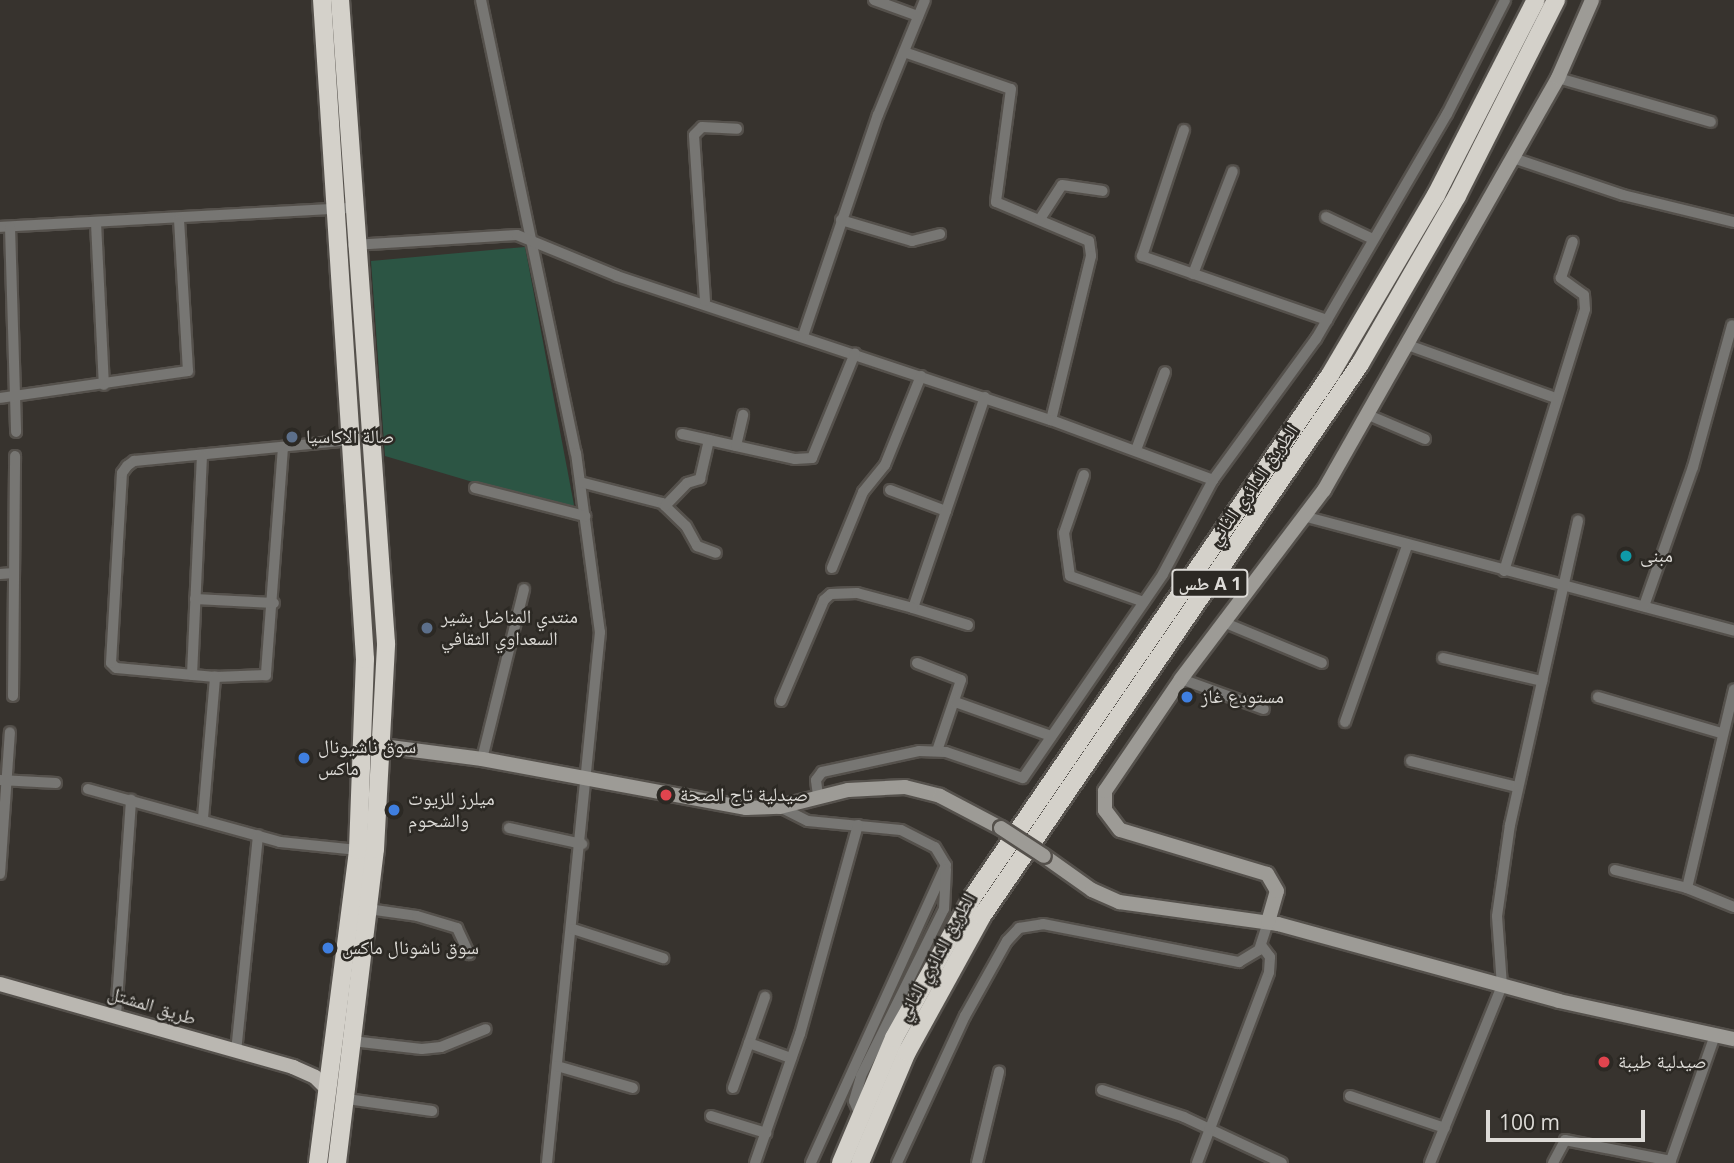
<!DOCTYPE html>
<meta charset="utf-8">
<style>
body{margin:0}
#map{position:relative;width:1734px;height:1163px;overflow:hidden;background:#37332e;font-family:"Open Sans","Noto Naskh Arabic",sans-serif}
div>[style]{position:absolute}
.green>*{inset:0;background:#2c5544}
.roads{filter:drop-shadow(2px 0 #55514c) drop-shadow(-2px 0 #55514c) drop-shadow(0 2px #55514c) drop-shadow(0 -2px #55514c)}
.street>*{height:10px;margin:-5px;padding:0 5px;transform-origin:5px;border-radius:5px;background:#777673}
.secondary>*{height:14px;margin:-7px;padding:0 7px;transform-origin:7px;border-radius:7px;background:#9d9b96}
.primary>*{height:14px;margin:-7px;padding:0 7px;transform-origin:7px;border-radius:7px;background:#bab7b1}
.highway>*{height:18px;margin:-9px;padding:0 9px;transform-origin:9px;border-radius:9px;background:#d4d1ca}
.bridges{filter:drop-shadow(2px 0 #55514c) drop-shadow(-2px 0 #55514c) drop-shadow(0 2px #55514c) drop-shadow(0 -2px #55514c)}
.secondary-bridge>*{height:14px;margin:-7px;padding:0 7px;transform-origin:7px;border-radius:7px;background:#9d9b96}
.dots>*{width:19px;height:19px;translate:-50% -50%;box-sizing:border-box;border:4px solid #2c2924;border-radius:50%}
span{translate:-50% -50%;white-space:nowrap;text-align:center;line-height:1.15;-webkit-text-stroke:5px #2c2924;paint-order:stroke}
.shield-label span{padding:2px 5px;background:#2c2924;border:2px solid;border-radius:5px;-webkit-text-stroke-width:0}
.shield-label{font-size:18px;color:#dddbd7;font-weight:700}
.poi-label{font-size:19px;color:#dddbd7}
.left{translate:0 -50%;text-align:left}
.street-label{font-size:19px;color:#dddbd7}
.scale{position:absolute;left:1486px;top:1110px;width:159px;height:32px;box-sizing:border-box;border:4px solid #dddbd7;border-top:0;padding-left:9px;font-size:21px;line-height:24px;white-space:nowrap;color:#dddbd7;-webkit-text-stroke:5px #2c2924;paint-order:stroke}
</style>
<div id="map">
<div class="green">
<div style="clip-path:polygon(525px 247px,574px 505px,567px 510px,385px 456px,371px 261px)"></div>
</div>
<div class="roads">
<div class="street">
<div style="left:481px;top:0;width:463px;rotate:78.2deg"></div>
<div style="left:576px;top:453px;width:181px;rotate:82.4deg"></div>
<div style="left:600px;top:632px;width:534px;rotate:95.7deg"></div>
<div style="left:874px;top:0;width:47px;rotate:20deg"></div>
<div style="left:904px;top:52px;width:113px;rotate:19.1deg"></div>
<div style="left:1011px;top:89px;width:114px;rotate:97.6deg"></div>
<div style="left:996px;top:202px;width:101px;rotate:22.8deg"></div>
<div style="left:1089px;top:241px;width:15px;rotate:82deg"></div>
<div style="left:1091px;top:256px;width:169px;rotate:103.7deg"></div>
<div style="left:1558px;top:78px;width:159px;rotate:16deg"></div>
<div style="left:1184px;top:130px;width:133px;rotate:108.4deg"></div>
<div style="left:1142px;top:256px;width:196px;rotate:19.1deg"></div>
<div style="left:1513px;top:158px;width:116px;rotate:18.6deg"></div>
<div style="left:1623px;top:195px;width:114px;rotate:13.7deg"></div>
<div style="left:1326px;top:217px;width:52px;rotate:25.1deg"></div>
<div style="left:1040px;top:219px;width:40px;rotate:-57.1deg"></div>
<div style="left:1062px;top:185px;width:41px;rotate:8.3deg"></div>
<div style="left:841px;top:220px;width:74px;rotate:16.5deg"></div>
<div style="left:912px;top:241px;width:29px;rotate:-14deg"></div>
<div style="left:96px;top:223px;width:162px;rotate:87.2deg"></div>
<div style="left:0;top:227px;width:354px;rotate:-3.1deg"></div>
<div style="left:10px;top:227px;width:205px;rotate:88.3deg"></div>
<div style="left:353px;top:245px;width:164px;rotate:-3.5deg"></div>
<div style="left:517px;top:235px;width:108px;rotate:22.3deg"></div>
<div style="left:617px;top:276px;width:457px;rotate:18.4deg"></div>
<div style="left:1051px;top:420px;width:173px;rotate:20.3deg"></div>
<div style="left:1193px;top:274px;width:110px;rotate:-68.8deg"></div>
<div style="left:705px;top:301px;width:166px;rotate:-93.8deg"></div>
<div style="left:694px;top:135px;width:11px;rotate:-45deg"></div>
<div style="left:702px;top:127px;width:35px;rotate:3deg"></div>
<div style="left:803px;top:336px;width:233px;rotate:-71.3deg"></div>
<div style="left:878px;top:115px;width:124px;rotate:-67.8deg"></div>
<div style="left:1405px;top:344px;width:160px;rotate:19.7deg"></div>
<div style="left:0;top:398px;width:190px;rotate:-8.2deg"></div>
<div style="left:188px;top:371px;width:151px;rotate:-93.4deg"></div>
<div style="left:1366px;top:414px;width:64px;rotate:23deg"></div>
<div style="left:682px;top:434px;width:116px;rotate:12.5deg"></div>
<div style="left:795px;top:459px;width:17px;rotate:-3deg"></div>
<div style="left:812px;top:458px;width:113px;rotate:-67.7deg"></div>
<div style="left:736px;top:446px;width:32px;rotate:-77deg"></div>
<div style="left:283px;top:447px;width:229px;rotate:94.3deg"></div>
<div style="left:266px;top:675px;width:51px;rotate:177.8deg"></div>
<div style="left:215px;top:677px;width:99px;rotate:-174.8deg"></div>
<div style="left:116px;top:668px;width:7px;rotate:-135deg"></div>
<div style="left:111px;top:663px;width:190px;rotate:-86.7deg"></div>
<div style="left:122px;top:473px;width:9px;rotate:-54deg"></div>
<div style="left:127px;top:466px;width:9px;rotate:-36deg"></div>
<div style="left:134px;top:461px;width:218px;rotate:-5.5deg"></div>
<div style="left:1136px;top:450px;width:83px;rotate:-69.6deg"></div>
<div style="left:1084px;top:475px;width:61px;rotate:109deg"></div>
<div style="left:1064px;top:533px;width:43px;rotate:82.1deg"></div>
<div style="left:1070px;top:576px;width:78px;rotate:19.4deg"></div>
<div style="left:580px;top:482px;width:85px;rotate:14.4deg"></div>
<div style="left:662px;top:503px;width:33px;rotate:44deg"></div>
<div style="left:686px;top:526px;width:23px;rotate:61deg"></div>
<div style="left:697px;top:546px;width:20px;rotate:20deg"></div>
<div style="left:475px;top:488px;width:114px;rotate:14.3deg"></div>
<div style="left:890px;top:490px;width:60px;rotate:20.6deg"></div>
<div style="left:665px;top:506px;width:32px;rotate:-46deg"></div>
<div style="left:687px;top:483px;width:14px;rotate:-17deg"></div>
<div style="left:700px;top:479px;width:40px;rotate:-77deg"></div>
<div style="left:1307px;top:517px;width:442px;rotate:14.9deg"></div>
<div style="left:832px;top:568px;width:82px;rotate:-67.8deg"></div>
<div style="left:863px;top:492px;width:35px;rotate:-51deg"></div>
<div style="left:885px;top:465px;width:96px;rotate:-68deg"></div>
<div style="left:1504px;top:571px;width:274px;rotate:-72.8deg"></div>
<div style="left:1585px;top:309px;width:14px;rotate:-94deg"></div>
<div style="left:1584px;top:295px;width:29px;rotate:-144deg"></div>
<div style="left:1561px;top:278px;width:38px;rotate:-72deg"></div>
<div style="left:0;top:574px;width:14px;rotate:-4deg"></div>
<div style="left:195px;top:599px;width:79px;rotate:2.9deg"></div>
<div style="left:1644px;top:606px;width:147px;rotate:-70.6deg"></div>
<div style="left:1693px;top:467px;width:147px;rotate:-74.6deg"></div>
<div style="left:1223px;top:622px;width:107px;rotate:22.5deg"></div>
<div style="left:968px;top:625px;width:58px;rotate:-162.8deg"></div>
<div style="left:913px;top:608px;width:223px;rotate:-71.2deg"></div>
<div style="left:1443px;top:658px;width:102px;rotate:13.1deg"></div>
<div style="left:917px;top:663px;width:47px;rotate:21.1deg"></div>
<div style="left:961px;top:680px;width:75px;rotate:108.7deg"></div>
<div style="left:192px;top:675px;width:220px;rotate:-87.4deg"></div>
<div style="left:1181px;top:679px;width:88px;rotate:19.9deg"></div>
<div style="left:13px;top:696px;width:240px;rotate:-89.5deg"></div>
<div style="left:1598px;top:697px;width:128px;rotate:16.3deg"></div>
<div style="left:781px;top:701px;width:110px;rotate:-66.9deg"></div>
<div style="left:824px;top:600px;width:9px;rotate:-41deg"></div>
<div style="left:831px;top:594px;width:26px;rotate:-2deg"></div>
<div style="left:857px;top:593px;width:58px;rotate:15deg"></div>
<div style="left:955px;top:702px;width:102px;rotate:19.5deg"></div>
<div style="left:1345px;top:722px;width:187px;rotate:-70.6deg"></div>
<div style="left:482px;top:759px;width:175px;rotate:-76.1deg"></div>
<div style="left:1411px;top:761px;width:109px;rotate:13.8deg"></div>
<div style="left:0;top:780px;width:56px;rotate:3.1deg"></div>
<div style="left:88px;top:789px;width:199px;rotate:15.4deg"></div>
<div style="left:280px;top:842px;width:78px;rotate:5.9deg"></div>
<div style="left:818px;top:795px;width:15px;rotate:-98deg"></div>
<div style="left:816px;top:780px;width:10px;rotate:-53deg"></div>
<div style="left:822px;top:772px;width:99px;rotate:-12.2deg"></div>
<div style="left:919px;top:751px;width:27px;rotate:2deg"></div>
<div style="left:946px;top:752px;width:81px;rotate:18.7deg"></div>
<div style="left:1023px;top:778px;width:247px;rotate:-55.5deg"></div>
<div style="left:1163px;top:574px;width:106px;rotate:-62deg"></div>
<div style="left:1213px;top:480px;width:175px;rotate:-53.9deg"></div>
<div style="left:1316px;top:339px;width:260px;rotate:-59.8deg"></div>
<div style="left:1447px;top:114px;width:128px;rotate:-63deg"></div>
<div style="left:780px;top:807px;width:31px;rotate:27deg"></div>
<div style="left:808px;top:821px;width:93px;rotate:5.5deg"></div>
<div style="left:901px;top:830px;width:38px;rotate:27deg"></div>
<div style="left:935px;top:847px;width:21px;rotate:59deg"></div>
<div style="left:946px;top:865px;width:327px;rotate:114.4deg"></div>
<div style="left:203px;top:818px;width:142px;rotate:-85.1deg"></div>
<div style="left:509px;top:828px;width:75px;rotate:12.4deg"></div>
<div style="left:1615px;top:870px;width:74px;rotate:14deg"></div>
<div style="left:1687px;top:888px;width:51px;rotate:22deg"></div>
<div style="left:0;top:874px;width:142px;rotate:-86deg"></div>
<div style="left:1687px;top:888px;width:204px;rotate:-76.7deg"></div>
<div style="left:368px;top:909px;width:49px;rotate:8.1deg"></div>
<div style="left:417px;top:916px;width:42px;rotate:16.7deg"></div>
<div style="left:457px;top:928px;width:29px;rotate:65deg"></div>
<div style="left:573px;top:929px;width:95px;rotate:17.9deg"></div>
<div style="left:116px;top:1015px;width:216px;rotate:-86deg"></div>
<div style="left:352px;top:1041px;width:70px;rotate:6.5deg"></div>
<div style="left:422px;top:1049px;width:19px;rotate:-6deg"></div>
<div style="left:441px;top:1047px;width:48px;rotate:-21.8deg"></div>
<div style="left:749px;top:1043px;width:49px;rotate:-70.8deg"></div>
<div style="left:236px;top:1052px;width:218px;rotate:-84.2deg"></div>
<div style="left:557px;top:1066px;width:79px;rotate:16.1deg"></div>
<div style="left:733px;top:1088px;width:48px;rotate:-70.4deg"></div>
<div style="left:749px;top:1043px;width:45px;rotate:19.7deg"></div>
<div style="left:1102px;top:1090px;width:86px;rotate:18.2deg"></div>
<div style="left:1184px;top:1117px;width:108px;rotate:25.1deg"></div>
<div style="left:1350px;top:1096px;width:100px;rotate:18.6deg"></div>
<div style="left:347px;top:1099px;width:86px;rotate:8deg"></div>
<div style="left:860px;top:1115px;width:15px;rotate:-113deg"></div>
<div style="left:854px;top:1101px;width:26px;rotate:-74deg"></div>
<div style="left:861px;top:1076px;width:186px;rotate:-63.6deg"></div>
<div style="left:944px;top:909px;width:40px;rotate:-87.1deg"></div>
<div style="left:711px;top:1116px;width:58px;rotate:17.2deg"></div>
<div style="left:755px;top:1163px;width:137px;rotate:-70.8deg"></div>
<div style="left:800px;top:1034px;width:217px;rotate:-74.5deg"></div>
<div style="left:897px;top:1163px;width:162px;rotate:-65.2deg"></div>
<div style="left:965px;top:1016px;width:86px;rotate:-60.8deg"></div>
<div style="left:1007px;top:941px;width:18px;rotate:-47deg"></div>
<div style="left:1019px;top:928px;width:24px;rotate:-9deg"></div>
<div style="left:1043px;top:924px;width:200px;rotate:11deg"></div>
<div style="left:1239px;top:962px;width:23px;rotate:-31deg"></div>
<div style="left:1259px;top:950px;width:29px;rotate:-72deg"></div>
<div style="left:977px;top:1163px;width:94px;rotate:-76.4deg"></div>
<div style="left:1197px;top:1163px;width:204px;rotate:-69.3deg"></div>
<div style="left:1269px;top:972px;width:15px;rotate:-86deg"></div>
<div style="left:1270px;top:957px;width:15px;rotate:-127deg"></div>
<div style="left:1430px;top:1163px;width:191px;rotate:-67.9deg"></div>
<div style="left:1502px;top:986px;width:70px;rotate:-94.1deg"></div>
<div style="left:1497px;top:916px;width:92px;rotate:-81.9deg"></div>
<div style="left:1510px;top:825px;width:312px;rotate:-77.4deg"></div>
<div style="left:1553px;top:1163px;width:26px;rotate:-62deg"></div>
<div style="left:1565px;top:1140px;width:108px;rotate:11.2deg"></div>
<div style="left:1670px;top:1163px;width:136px;rotate:-70.6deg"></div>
</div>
<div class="secondary">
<div style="left:382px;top:746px;width:101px;rotate:7.4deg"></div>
<div style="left:482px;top:759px;width:269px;rotate:10.5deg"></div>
<div style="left:746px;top:808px;width:34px;rotate:-2deg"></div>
<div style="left:780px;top:807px;width:70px;rotate:-14deg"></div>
<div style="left:848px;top:790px;width:57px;rotate:-3deg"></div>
<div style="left:905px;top:787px;width:36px;rotate:14deg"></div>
<div style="left:940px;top:796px;width:69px;rotate:27.7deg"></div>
<div style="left:1044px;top:856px;width:59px;rotate:35.3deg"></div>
<div style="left:1092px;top:890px;width:30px;rotate:24deg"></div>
<div style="left:1119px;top:902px;width:161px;rotate:7.9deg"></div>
<div style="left:1278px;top:924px;width:291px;rotate:15.3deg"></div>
<div style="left:1559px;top:1001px;width:179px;rotate:12.3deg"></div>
<div style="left:1268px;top:922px;width:32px;rotate:-74deg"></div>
<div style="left:1277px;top:891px;width:20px;rotate:-120deg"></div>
<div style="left:1267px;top:874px;width:153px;rotate:-163.3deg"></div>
<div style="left:1120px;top:830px;width:25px;rotate:-127deg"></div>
<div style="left:1105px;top:810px;width:19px;rotate:-90deg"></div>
<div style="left:1105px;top:791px;width:135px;rotate:-55.8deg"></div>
<div style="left:1181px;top:679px;width:237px;rotate:-52.9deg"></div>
<div style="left:1324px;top:490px;width:474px;rotate:-60.4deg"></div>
<div style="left:1558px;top:78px;width:85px;rotate:-66.4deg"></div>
</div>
<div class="primary">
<div style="left:0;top:984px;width:305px;rotate:15.8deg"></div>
<div style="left:293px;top:1067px;width:24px;rotate:24deg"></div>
<div style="left:315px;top:1077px;width:18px;rotate:45deg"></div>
</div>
<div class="highway">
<div style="left:318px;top:1163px;width:316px;rotate:-82.7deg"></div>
<div style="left:358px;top:850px;width:191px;rotate:-87.9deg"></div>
<div style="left:365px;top:659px;width:660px;rotate:-93.73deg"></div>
<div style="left:337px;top:1163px;width:316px;rotate:-83.1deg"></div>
<div style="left:375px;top:849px;width:206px;rotate:-86.9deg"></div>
<div style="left:386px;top:643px;width:645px;rotate:-94.09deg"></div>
<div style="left:841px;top:1163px;width:136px;rotate:-67deg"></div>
<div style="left:894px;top:1038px;width:164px;rotate:-60.8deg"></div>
<div style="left:974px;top:895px;width:630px;rotate:-55.6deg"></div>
<div style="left:1330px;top:375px;width:209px;rotate:-59.5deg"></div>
<div style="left:1436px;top:195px;width:219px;rotate:-62.9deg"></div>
<div style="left:860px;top:1163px;width:121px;rotate:-67.1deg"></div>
<div style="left:907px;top:1052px;width:155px;rotate:-61.1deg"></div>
<div style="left:982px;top:916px;width:669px;rotate:-55.6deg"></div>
<div style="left:1360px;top:364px;width:194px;rotate:-60deg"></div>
<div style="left:1457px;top:196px;width:220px;rotate:-63.2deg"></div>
</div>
</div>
<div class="bridges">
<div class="secondary-bridge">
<div style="left:1001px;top:828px;width:51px;rotate:33.1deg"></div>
</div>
</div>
<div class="dots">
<div style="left:292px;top:437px;background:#5c6f8a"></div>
<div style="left:1626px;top:556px;background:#0f9aa8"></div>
<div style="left:427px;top:628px;background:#5c6f8a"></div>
<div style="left:1187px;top:697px;background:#3f7fe0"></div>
<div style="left:304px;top:758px;background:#3f7fe0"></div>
<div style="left:666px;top:795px;background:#e0444e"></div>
<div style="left:394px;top:810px;background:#3f7fe0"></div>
<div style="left:328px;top:948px;background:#3f7fe0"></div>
<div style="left:1604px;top:1062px;background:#e0444e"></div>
</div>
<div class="shield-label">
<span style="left:1210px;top:583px">طس A 1</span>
</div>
<div class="poi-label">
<span class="left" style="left:306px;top:437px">صالة الاكاسيا</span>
<span class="left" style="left:1640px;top:556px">مبنى</span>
<span class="left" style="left:441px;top:628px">منتدي المناضل بشير<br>السعداوي الثقافي</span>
<span class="left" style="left:1201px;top:697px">مستودع غاز</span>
<span class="left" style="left:318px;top:758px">سوق ناشيونال<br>ماكس</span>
<span class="left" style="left:680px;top:795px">صيدلية تاج الصحة</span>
<span class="left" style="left:408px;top:810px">ميلرز للزيوت<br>والشحوم</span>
<span class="left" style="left:342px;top:948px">سوق ناشونال ماكس</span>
<span class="left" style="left:1618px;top:1062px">صيدلية طيبة</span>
</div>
<div class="street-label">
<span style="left:1253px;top:485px;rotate:-55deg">الطريق الدائري الثاني</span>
<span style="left:936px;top:957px;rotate:-61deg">الطريق الدائري الثاني</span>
<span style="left:152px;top:1006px;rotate:17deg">طريق المشتل</span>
</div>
<div class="scale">100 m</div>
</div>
